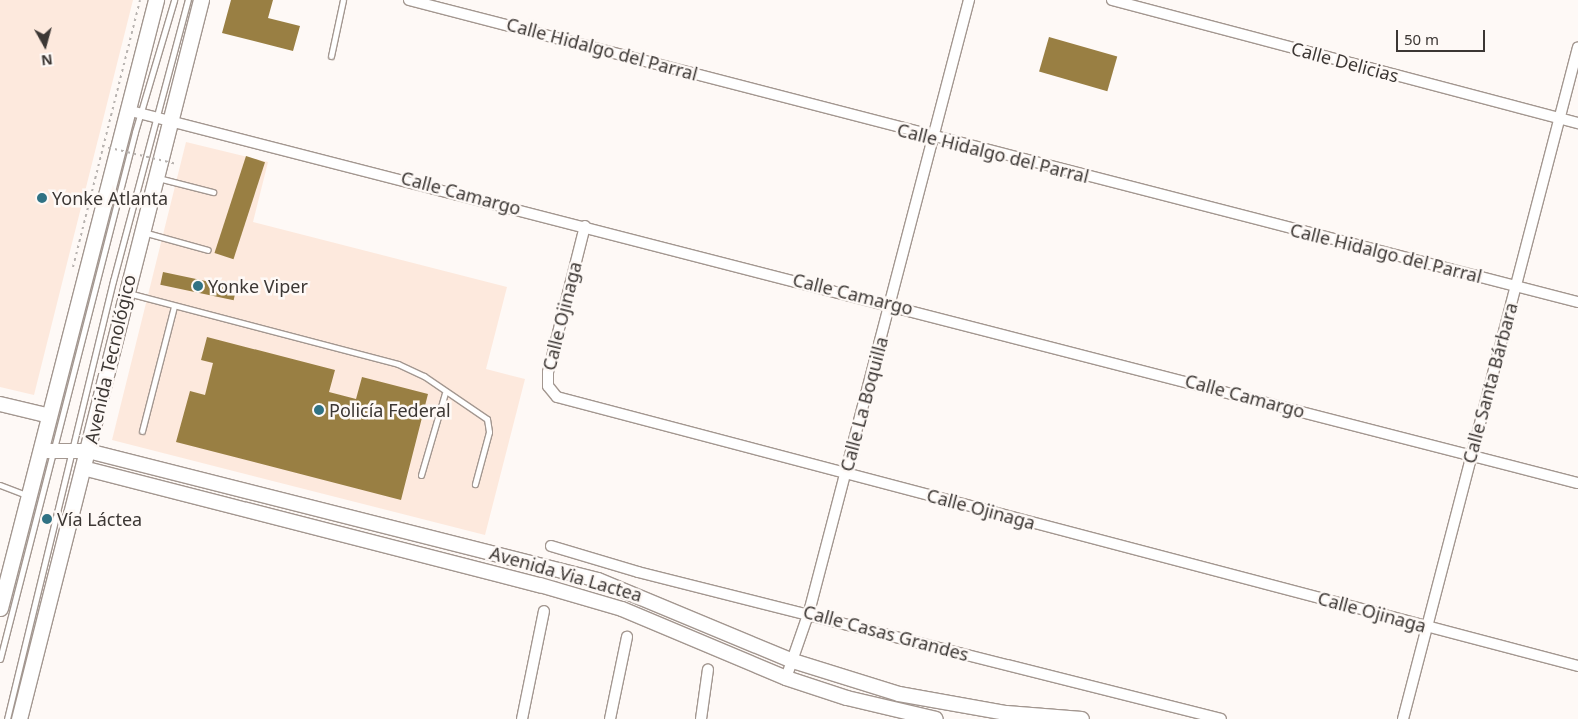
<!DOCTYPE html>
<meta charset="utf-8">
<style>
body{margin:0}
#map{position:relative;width:1578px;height:719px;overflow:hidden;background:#fef9f6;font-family:"Noto Sans",sans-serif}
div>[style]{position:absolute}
.built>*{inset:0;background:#fde9dd}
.building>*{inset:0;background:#997f43;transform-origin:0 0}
.path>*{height:2px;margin-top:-1px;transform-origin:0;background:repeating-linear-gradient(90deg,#b8b3b0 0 2.5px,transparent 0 6.5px)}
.roads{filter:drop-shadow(1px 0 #a39790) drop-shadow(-1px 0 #a39790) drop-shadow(0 1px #a39790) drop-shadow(0 -1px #a39790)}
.lane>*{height:5px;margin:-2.5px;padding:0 2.5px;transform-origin:2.5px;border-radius:2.5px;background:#fff}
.street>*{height:10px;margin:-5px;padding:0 5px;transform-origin:5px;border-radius:5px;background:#fff}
.secondary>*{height:14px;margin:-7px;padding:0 7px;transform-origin:7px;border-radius:7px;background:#fff}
.primary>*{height:15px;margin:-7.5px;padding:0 7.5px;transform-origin:7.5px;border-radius:7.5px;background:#fff}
.path-bridge>*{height:2px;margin-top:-1px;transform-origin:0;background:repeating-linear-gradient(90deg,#b8b3b0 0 2.5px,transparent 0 6.5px)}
.dots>*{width:14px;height:14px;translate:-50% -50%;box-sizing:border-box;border:2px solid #fef9f6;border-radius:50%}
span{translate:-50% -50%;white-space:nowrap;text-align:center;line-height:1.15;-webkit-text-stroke:5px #fef9f6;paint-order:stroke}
.street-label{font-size:18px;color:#3c3734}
.poi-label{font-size:18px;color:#3c3734}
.left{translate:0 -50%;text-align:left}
.north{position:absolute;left:20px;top:20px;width:50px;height:50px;-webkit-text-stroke:4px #fef9f6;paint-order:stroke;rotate:173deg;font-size:14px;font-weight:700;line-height:20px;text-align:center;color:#3c3734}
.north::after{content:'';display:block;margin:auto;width:18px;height:22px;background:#3c3734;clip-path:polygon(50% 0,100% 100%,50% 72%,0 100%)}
.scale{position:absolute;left:1396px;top:30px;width:89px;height:22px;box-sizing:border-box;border:2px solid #3c3734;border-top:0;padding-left:6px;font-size:15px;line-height:18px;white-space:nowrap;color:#3c3734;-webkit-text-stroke:4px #fef9f6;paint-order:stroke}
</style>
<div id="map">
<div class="built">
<div style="clip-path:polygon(0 0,133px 0,34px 395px,0 387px)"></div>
<div style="clip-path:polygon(186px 142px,268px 162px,253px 222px,507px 287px,486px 369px,525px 379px,485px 535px,112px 440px)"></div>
</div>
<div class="building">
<div style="clip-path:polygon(231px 0,273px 0,268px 18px,300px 26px,293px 51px,222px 33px)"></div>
<div style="left:1049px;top:37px;width:71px;height:36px;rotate:16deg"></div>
<div style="left:246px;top:156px;width:20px;height:102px;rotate:18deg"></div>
<div style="left:163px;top:272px;width:75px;height:13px;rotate:12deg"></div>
<div style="clip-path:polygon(207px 337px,335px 370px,329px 392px,356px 399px,362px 377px,428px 394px,401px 500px,176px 442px,190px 391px,205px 395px,213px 363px,201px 360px)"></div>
</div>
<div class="path">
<div style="left:73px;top:267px;width:275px;rotate:-75.9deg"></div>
</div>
<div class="roads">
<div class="lane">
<div style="left:331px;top:56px;width:57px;rotate:-77.9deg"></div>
<div style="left:158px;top:178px;width:57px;rotate:14.3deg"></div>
<div style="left:143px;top:232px;width:67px;rotate:15.5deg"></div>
<div style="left:128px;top:293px;width:279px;rotate:14.7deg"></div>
<div style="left:398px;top:364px;width:29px;rotate:25deg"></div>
<div style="left:424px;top:376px;width:76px;rotate:34.3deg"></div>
<div style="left:487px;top:419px;width:13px;rotate:81deg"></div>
<div style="left:489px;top:432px;width:54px;rotate:105.1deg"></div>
<div style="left:142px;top:431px;width:129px;rotate:-75.6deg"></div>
<div style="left:421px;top:475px;width:85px;rotate:-73.7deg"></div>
<div style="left:0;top:485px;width:28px;rotate:21deg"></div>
<div style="left:0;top:659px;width:544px;rotate:-75.63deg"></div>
<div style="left:135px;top:132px;width:138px;rotate:-73.5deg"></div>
<div style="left:7px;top:719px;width:451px;rotate:-76.4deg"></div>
<div style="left:113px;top:281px;width:291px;rotate:-75.1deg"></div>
</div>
<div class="street">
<div style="left:409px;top:0;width:1207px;rotate:14.49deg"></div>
<div style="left:1112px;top:0;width:482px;rotate:14.8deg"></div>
<div style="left:127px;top:110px;width:1498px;rotate:14.42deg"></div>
<div style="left:585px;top:226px;width:151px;rotate:104.2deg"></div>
<div style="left:548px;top:372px;width:14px;rotate:90deg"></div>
<div style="left:548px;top:386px;width:14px;rotate:51deg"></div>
<div style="left:557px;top:397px;width:1056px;rotate:14.76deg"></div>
<div style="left:551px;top:546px;width:91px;rotate:16.6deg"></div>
<div style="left:638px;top:572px;width:601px;rotate:14.15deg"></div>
<div style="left:786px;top:678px;width:70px;rotate:-70.8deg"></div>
<div style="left:809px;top:612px;width:633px;rotate:-75.35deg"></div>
<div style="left:522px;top:719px;width:110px;rotate:-78.5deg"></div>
<div style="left:610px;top:719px;width:84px;rotate:-78.3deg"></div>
<div style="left:701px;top:719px;width:50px;rotate:-82deg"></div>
<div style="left:1403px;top:719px;width:694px;rotate:-75.4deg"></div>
</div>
<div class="secondary">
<div style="left:0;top:404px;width:51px;rotate:13.5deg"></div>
<div style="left:41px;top:451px;width:47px"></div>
<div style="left:88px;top:451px;width:526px;rotate:14.19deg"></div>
<div style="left:598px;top:580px;width:211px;rotate:22.6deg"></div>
<div style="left:793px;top:661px;width:111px;rotate:17.3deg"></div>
<div style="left:899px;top:694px;width:109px;rotate:10.1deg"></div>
<div style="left:1006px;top:713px;width:76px;rotate:4.5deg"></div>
<div style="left:83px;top:468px;width:472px;rotate:14.4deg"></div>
<div style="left:540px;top:585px;width:85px;rotate:16.3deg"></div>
<div style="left:622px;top:609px;width:178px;rotate:22.8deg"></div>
<div style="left:786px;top:678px;width:64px;rotate:18.2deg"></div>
<div style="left:847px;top:698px;width:91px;rotate:13.3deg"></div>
</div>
<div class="primary">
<div style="left:0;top:608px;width:628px;rotate:-75.61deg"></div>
<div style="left:19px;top:719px;width:742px;rotate:-75.8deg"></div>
</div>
</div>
<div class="path-bridge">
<div style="left:102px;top:146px;width:77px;rotate:13.5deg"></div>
</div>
<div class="dots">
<div style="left:42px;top:198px;background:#307284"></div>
<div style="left:198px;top:286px;background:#307284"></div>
<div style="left:319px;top:410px;background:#307284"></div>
<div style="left:47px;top:519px;background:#307284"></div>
</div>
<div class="street-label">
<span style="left:602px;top:49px;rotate:15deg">Calle Hidalgo del Parral</span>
<span style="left:1345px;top:62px;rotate:15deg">Calle Delicias</span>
<span style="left:993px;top:153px;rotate:14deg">Calle Hidalgo del Parral</span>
<span style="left:461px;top:193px;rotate:15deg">Calle Camargo</span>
<span style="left:1386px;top:253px;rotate:14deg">Calle Hidalgo del Parral</span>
<span style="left:853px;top:294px;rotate:14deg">Calle Camargo</span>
<span style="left:562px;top:316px;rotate:-76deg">Calle Ojinaga</span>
<span style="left:110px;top:359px;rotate:-77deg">Avenida Tecnológico</span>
<span style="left:1490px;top:383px;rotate:-75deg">Calle Santa Bárbara</span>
<span style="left:1245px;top:396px;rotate:15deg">Calle Camargo</span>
<span style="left:864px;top:404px;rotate:-75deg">Calle La Boquilla</span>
<span style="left:981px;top:509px;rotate:15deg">Calle Ojinaga</span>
<span style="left:566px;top:574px;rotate:16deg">Avenida Via Lactea</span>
<span style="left:1372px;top:612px;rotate:15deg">Calle Ojinaga</span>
<span style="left:886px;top:633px;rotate:15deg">Calle Casas Grandes</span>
</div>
<div class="poi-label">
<span class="left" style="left:52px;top:198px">Yonke Atlanta</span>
<span class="left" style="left:208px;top:286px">Yonke Viper</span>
<span class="left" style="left:329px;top:410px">Policía Federal</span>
<span class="left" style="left:57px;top:519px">Vía Láctea</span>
</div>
<div class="north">N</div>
<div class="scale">50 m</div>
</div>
